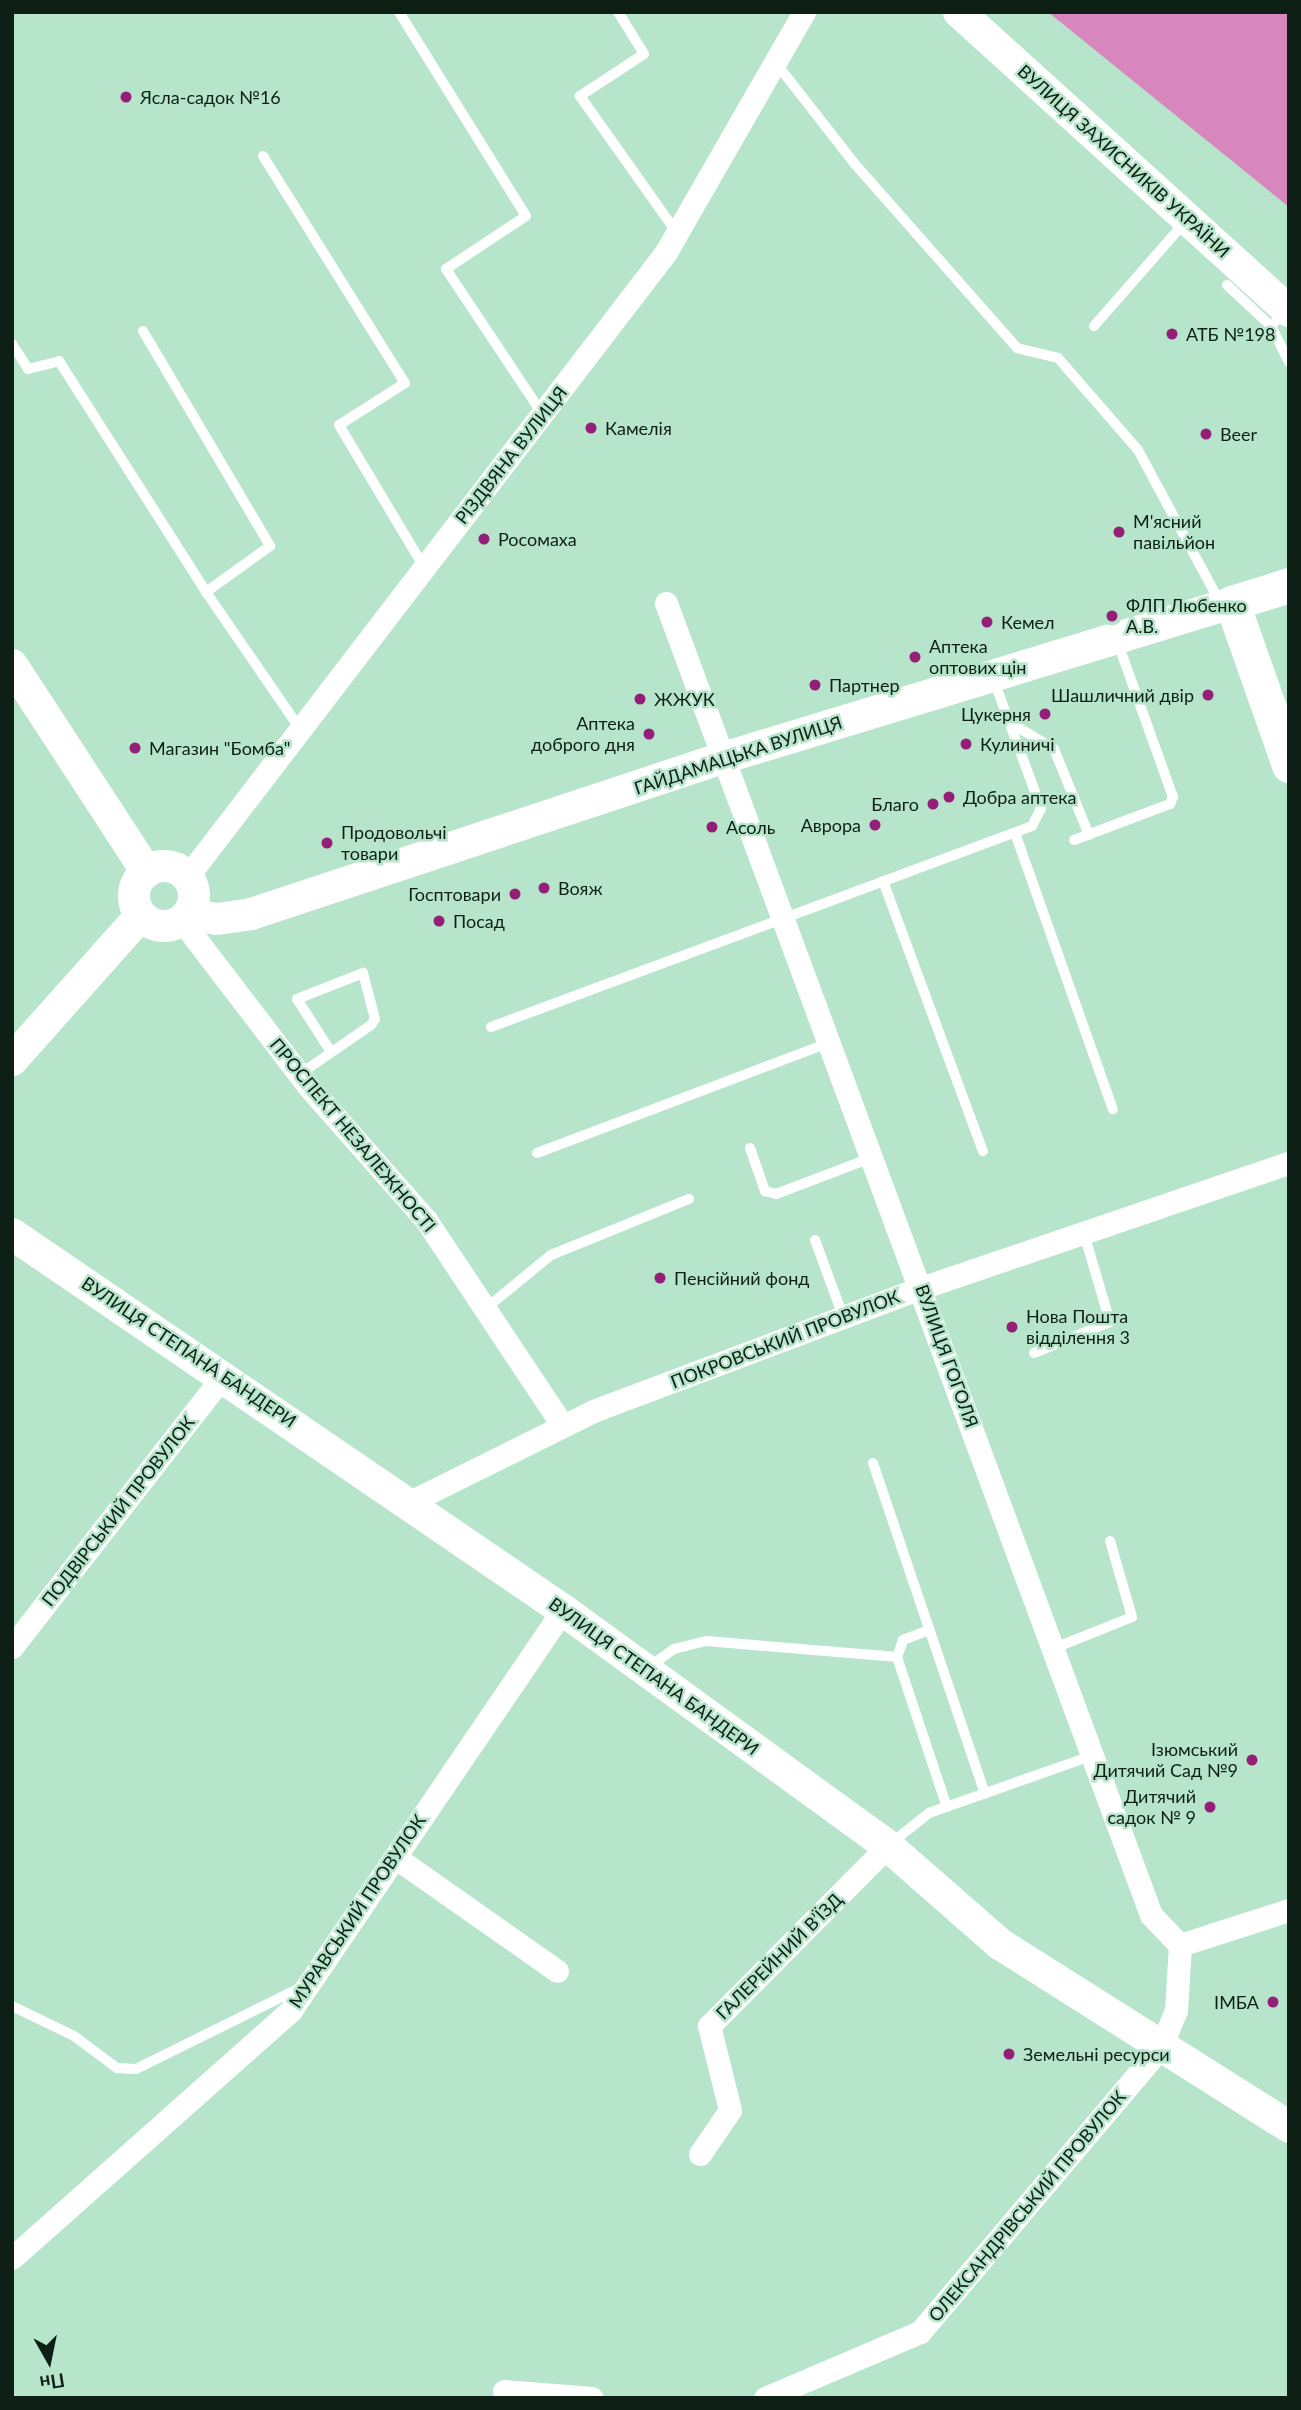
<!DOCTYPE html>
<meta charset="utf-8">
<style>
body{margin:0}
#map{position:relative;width:1301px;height:2410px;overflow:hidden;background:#b7e5cb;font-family:Lato,sans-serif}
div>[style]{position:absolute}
.green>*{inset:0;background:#d787bd}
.lane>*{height:10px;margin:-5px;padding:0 5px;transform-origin:5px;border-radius:5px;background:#fff}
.street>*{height:23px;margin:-11.5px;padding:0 11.5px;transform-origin:11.5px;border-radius:11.5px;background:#fff}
.secondary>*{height:32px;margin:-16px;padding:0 16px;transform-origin:16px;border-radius:16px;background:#fff}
.secondary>.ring{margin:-16px;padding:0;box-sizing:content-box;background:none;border:32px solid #fff;border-radius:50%}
.primary>*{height:35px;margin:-17.5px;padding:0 17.5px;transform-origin:17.5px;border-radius:17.5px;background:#fff}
.dots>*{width:19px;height:19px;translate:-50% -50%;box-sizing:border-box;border:4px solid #b7e5cb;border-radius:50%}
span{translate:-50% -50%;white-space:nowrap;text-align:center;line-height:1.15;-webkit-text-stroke:5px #b7e5cb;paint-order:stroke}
.poi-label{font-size:18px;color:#0e1f16}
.left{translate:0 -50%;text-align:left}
.right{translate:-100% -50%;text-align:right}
.street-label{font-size:18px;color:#0e1f16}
.frame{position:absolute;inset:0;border:14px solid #0e1f16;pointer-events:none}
.north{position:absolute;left:14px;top:2326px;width:70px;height:70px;-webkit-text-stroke:5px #b7e5cb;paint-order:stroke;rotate:171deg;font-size:19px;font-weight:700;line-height:28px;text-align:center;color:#0e1f16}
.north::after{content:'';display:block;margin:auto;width:24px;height:32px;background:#0e1f16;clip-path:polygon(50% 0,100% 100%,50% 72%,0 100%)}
</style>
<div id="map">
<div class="green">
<div style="clip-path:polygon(1048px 12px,1289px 12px,1289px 207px)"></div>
</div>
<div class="lane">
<div style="left:399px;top:12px;width:240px;rotate:58.1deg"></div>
<div style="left:526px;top:216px;width:96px;rotate:146.5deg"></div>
<div style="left:446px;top:269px;width:175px;rotate:56.4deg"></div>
<div style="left:618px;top:12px;width:49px;rotate:58.2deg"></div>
<div style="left:644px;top:54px;width:77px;rotate:146.7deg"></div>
<div style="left:580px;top:96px;width:168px;rotate:54.7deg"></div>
<div style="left:776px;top:63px;width:127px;rotate:52deg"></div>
<div style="left:854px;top:163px;width:247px;rotate:48.6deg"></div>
<div style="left:1017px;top:348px;width:42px;rotate:13.7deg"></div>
<div style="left:1058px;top:358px;width:122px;rotate:49deg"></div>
<div style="left:1138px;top:450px;width:175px;rotate:61.7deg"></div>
<div style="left:263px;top:156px;width:268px;rotate:58deg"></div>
<div style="left:405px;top:383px;width:78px;rotate:147.5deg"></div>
<div style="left:339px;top:425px;width:165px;rotate:59.1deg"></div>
<div style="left:1227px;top:285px;width:60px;rotate:43deg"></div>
<div style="left:1285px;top:311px;width:21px;rotate:133deg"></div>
<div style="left:1271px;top:326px;width:40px;rotate:63.4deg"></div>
<div style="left:1094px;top:326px;width:138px;rotate:-48.8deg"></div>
<div style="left:143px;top:331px;width:250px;rotate:59.4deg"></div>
<div style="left:270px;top:546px;width:79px;rotate:144.3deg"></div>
<div style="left:206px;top:592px;width:166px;rotate:55.5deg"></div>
<div style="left:12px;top:344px;width:30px;rotate:57deg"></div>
<div style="left:28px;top:369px;width:32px;rotate:-14deg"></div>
<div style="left:59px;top:361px;width:274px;rotate:57.5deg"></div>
<div style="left:1009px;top:722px;width:52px;rotate:31deg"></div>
<div style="left:1054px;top:749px;width:93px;rotate:67.9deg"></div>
<div style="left:1015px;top:833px;width:293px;rotate:70.5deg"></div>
<div style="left:1074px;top:840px;width:103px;rotate:-20.6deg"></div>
<div style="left:1170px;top:804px;width:8px;rotate:-67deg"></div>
<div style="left:1173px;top:797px;width:166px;rotate:-109.7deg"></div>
<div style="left:883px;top:881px;width:288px;rotate:69.7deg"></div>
<div style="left:491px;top:1027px;width:577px;rotate:-20.38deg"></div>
<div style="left:1032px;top:826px;width:20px;rotate:-63deg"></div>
<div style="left:1041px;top:808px;width:139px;rotate:-110.3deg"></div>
<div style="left:300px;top:1074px;width:86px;rotate:-34.6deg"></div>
<div style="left:371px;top:1025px;width:7px;rotate:-56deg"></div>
<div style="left:375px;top:1019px;width:48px;rotate:-104.6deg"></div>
<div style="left:363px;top:973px;width:71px;rotate:158.5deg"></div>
<div style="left:297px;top:999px;width:63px;rotate:57.3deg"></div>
<div style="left:750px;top:1148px;width:46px;rotate:70.8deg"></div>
<div style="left:765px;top:1191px;width:11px;rotate:15deg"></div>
<div style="left:776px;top:1194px;width:102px;rotate:-20.8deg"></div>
<div style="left:537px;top:1153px;width:313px;rotate:-20.7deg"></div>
<div style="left:815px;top:1240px;width:81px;rotate:69.8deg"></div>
<div style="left:485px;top:1309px;width:85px;rotate:-39.3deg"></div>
<div style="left:551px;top:1255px;width:149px;rotate:-22.1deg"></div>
<div style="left:1034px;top:1353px;width:82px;rotate:-22.2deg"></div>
<div style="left:1110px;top:1322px;width:96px;rotate:-106.4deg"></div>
<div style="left:873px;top:1463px;width:349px;rotate:71.3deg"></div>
<div style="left:929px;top:1630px;width:28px;rotate:159deg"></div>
<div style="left:903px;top:1640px;width:18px;rotate:109deg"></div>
<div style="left:897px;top:1657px;width:158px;rotate:71.6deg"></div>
<div style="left:1052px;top:1649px;width:86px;rotate:-21.8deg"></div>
<div style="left:1132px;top:1617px;width:79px;rotate:-106.1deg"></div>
<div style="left:649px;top:1667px;width:31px;rotate:-36deg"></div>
<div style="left:674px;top:1649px;width:33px;rotate:-14deg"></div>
<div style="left:706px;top:1641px;width:192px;rotate:4.8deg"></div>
<div style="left:890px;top:1844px;width:50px;rotate:-38.5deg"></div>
<div style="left:929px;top:1813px;width:172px;rotate:-19.4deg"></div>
<div style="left:12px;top:2006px;width:69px;rotate:25.8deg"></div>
<div style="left:74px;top:2036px;width:54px;rotate:36.7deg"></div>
<div style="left:117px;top:2068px;width:19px;rotate:3deg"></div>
<div style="left:136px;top:2069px;width:185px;rotate:-26.3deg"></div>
</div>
<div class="street">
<div style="left:666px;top:603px;width:1399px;rotate:69.71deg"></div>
<div style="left:1151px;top:1915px;width:42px;rotate:46deg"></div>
<div style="left:187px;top:877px;width:787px;rotate:-52.53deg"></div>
<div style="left:666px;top:252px;width:277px;rotate:-60.1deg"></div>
<div style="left:182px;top:921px;width:208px;rotate:52.6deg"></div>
<div style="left:308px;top:1086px;width:179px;rotate:48.6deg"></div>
<div style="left:426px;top:1220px;width:246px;rotate:56.4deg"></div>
<div style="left:412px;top:1501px;width:202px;rotate:-26.4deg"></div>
<div style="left:593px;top:1411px;width:344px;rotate:-20.6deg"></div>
<div style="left:915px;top:1290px;width:395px;rotate:-18.8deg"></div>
<div style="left:12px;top:1647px;width:345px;rotate:-52.1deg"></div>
<div style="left:395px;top:1857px;width:198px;rotate:35.1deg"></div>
<div style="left:700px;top:2154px;width:53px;rotate:-55.7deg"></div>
<div style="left:730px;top:2110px;width:87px;rotate:-104deg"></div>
<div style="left:709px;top:2026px;width:254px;rotate:-45.2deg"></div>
<div style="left:12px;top:2258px;width:373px;rotate:-41.6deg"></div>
<div style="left:291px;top:2010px;width:484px;rotate:-55.8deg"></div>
<div style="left:504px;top:2391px;width:88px;rotate:4.5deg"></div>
<div style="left:765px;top:2398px;width:168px;rotate:-23.1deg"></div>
<div style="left:920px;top:2332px;width:373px;rotate:-49.8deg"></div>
<div style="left:1161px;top:2047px;width:40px;rotate:-68deg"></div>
<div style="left:1176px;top:2010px;width:65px;rotate:-86.5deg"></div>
<div style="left:1180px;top:1945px;width:114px;rotate:-17.8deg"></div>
</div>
<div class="secondary">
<div style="left:959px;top:12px;width:445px;rotate:42.2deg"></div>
<div style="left:12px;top:665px;width:247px;rotate:56.9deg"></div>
<div class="ring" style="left:134px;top:866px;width:28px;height:28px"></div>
<div style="left:188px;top:914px;width:29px;rotate:10deg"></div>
<div style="left:217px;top:919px;width:34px;rotate:-8deg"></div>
<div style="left:251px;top:914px;width:494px;rotate:-18.3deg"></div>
<div style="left:720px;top:759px;width:535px;rotate:-16.95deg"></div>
<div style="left:12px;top:1060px;width:194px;rotate:-48.3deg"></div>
<div style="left:12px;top:1234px;width:667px;rotate:34.31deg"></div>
<div style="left:563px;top:1610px;width:402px;rotate:36deg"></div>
<div style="left:888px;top:1846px;width:149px;rotate:41.2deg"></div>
<div style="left:1000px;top:1944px;width:342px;rotate:32.3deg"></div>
</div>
<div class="primary">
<div style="left:1289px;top:585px;width:60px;rotate:162.5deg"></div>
<div style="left:1232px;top:603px;width:172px;rotate:70.6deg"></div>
</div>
<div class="dots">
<div style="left:126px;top:97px;background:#951e79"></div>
<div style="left:1172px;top:334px;background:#951e79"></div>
<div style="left:591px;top:428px;background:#951e79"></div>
<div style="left:1206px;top:434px;background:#951e79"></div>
<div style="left:1119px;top:532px;background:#951e79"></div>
<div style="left:484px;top:539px;background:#951e79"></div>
<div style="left:1112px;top:616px;background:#951e79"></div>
<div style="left:987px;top:622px;background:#951e79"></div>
<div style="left:915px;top:657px;background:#951e79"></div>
<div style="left:815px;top:685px;background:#951e79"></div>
<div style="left:1208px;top:695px;background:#951e79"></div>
<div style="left:640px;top:699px;background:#951e79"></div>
<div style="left:1045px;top:714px;background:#951e79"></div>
<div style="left:649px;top:734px;background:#951e79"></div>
<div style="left:966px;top:744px;background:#951e79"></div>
<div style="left:135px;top:748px;background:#951e79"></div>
<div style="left:949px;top:797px;background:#951e79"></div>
<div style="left:933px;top:804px;background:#951e79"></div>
<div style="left:875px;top:825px;background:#951e79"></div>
<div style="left:712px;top:827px;background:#951e79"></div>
<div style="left:327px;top:843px;background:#951e79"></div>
<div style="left:544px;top:888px;background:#951e79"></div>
<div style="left:515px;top:894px;background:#951e79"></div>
<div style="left:439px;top:921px;background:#951e79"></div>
<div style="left:660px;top:1278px;background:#951e79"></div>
<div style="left:1012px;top:1327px;background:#951e79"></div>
<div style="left:1252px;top:1760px;background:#951e79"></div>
<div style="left:1210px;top:1807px;background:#951e79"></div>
<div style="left:1273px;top:2002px;background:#951e79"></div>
<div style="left:1009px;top:2054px;background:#951e79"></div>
</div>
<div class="poi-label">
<span class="left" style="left:140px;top:97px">Ясла-садок №16</span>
<span class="left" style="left:1186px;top:334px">АТБ №198</span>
<span class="left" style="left:605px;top:428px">Камелія</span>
<span class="left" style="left:1220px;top:434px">Beer</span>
<span class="left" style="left:1133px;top:532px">М'ясний<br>павільйон</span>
<span class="left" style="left:498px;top:539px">Росомаха</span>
<span class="left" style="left:1126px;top:616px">ФЛП Любенко<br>А.В.</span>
<span class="left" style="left:1001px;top:622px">Кемел</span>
<span class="left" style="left:929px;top:657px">Аптека<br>оптових цін</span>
<span class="left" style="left:829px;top:685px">Партнер</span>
<span class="right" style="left:1194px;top:695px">Шашличний двір</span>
<span class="left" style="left:654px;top:699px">ЖЖУК</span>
<span class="right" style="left:1031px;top:714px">Цукерня</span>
<span class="right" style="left:635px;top:734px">Аптека<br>доброго дня</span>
<span class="left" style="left:980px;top:744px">Кулиничі</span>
<span class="left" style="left:149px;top:748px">Магазин "Бомба"</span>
<span class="left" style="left:963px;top:797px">Добра аптека</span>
<span class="right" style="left:919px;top:804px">Благо</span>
<span class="right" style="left:861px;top:825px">Аврора</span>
<span class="left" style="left:726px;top:827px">Асоль</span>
<span class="left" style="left:341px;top:843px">Продовольчі<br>товари</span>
<span class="left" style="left:558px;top:888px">Вояж</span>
<span class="right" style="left:501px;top:894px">Госптовари</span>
<span class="left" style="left:453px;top:921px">Посад</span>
<span class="left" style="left:674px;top:1278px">Пенсійний фонд</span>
<span class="left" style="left:1026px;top:1327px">Нова Пошта<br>відділення 3</span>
<span class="right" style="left:1238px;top:1760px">Ізюмський<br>Дитячий Сад №9</span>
<span class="right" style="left:1196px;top:1807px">Дитячий<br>садок № 9</span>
<span class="right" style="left:1259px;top:2002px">ІМБА</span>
<span class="left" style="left:1023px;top:2054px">Земельні ресурси</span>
</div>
<div class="street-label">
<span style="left:1124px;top:161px;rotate:42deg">ВУЛИЦЯ ЗАХИСНИКІВ УКРАЇНИ</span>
<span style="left:511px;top:455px;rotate:-52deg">РІЗДВЯНА ВУЛИЦЯ</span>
<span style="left:738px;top:755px;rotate:-18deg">ГАЙДАМАЦЬКА ВУЛИЦЯ</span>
<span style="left:353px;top:1135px;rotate:50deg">ПРОСПЕКТ НЕЗАЛЕЖНОСТІ</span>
<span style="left:785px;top:1339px;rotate:-21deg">ПОКРОВСЬКИЙ ПРОВУЛОК</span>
<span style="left:189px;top:1352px;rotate:34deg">ВУЛИЦЯ СТЕПАНА БАНДЕРИ</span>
<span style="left:947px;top:1356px;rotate:70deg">ВУЛИЦЯ ГОГОЛЯ</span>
<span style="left:118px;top:1511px;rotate:-52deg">ПОДВІРСЬКИЙ ПРОВУЛОК</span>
<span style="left:654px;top:1676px;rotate:36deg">ВУЛИЦЯ СТЕПАНА БАНДЕРИ</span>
<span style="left:357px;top:1911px;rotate:-56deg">МУРАВСЬКИЙ ПРОВУЛОК</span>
<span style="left:779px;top:1956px;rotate:-45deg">ГАЛЕРЕЙНИЙ В’ЇЗД</span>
<span style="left:1027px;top:2206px;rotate:-50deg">ОЛЕКСАНДРІВСЬКИЙ ПРОВУЛОК</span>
</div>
<div class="frame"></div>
<div class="north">Пн</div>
</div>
